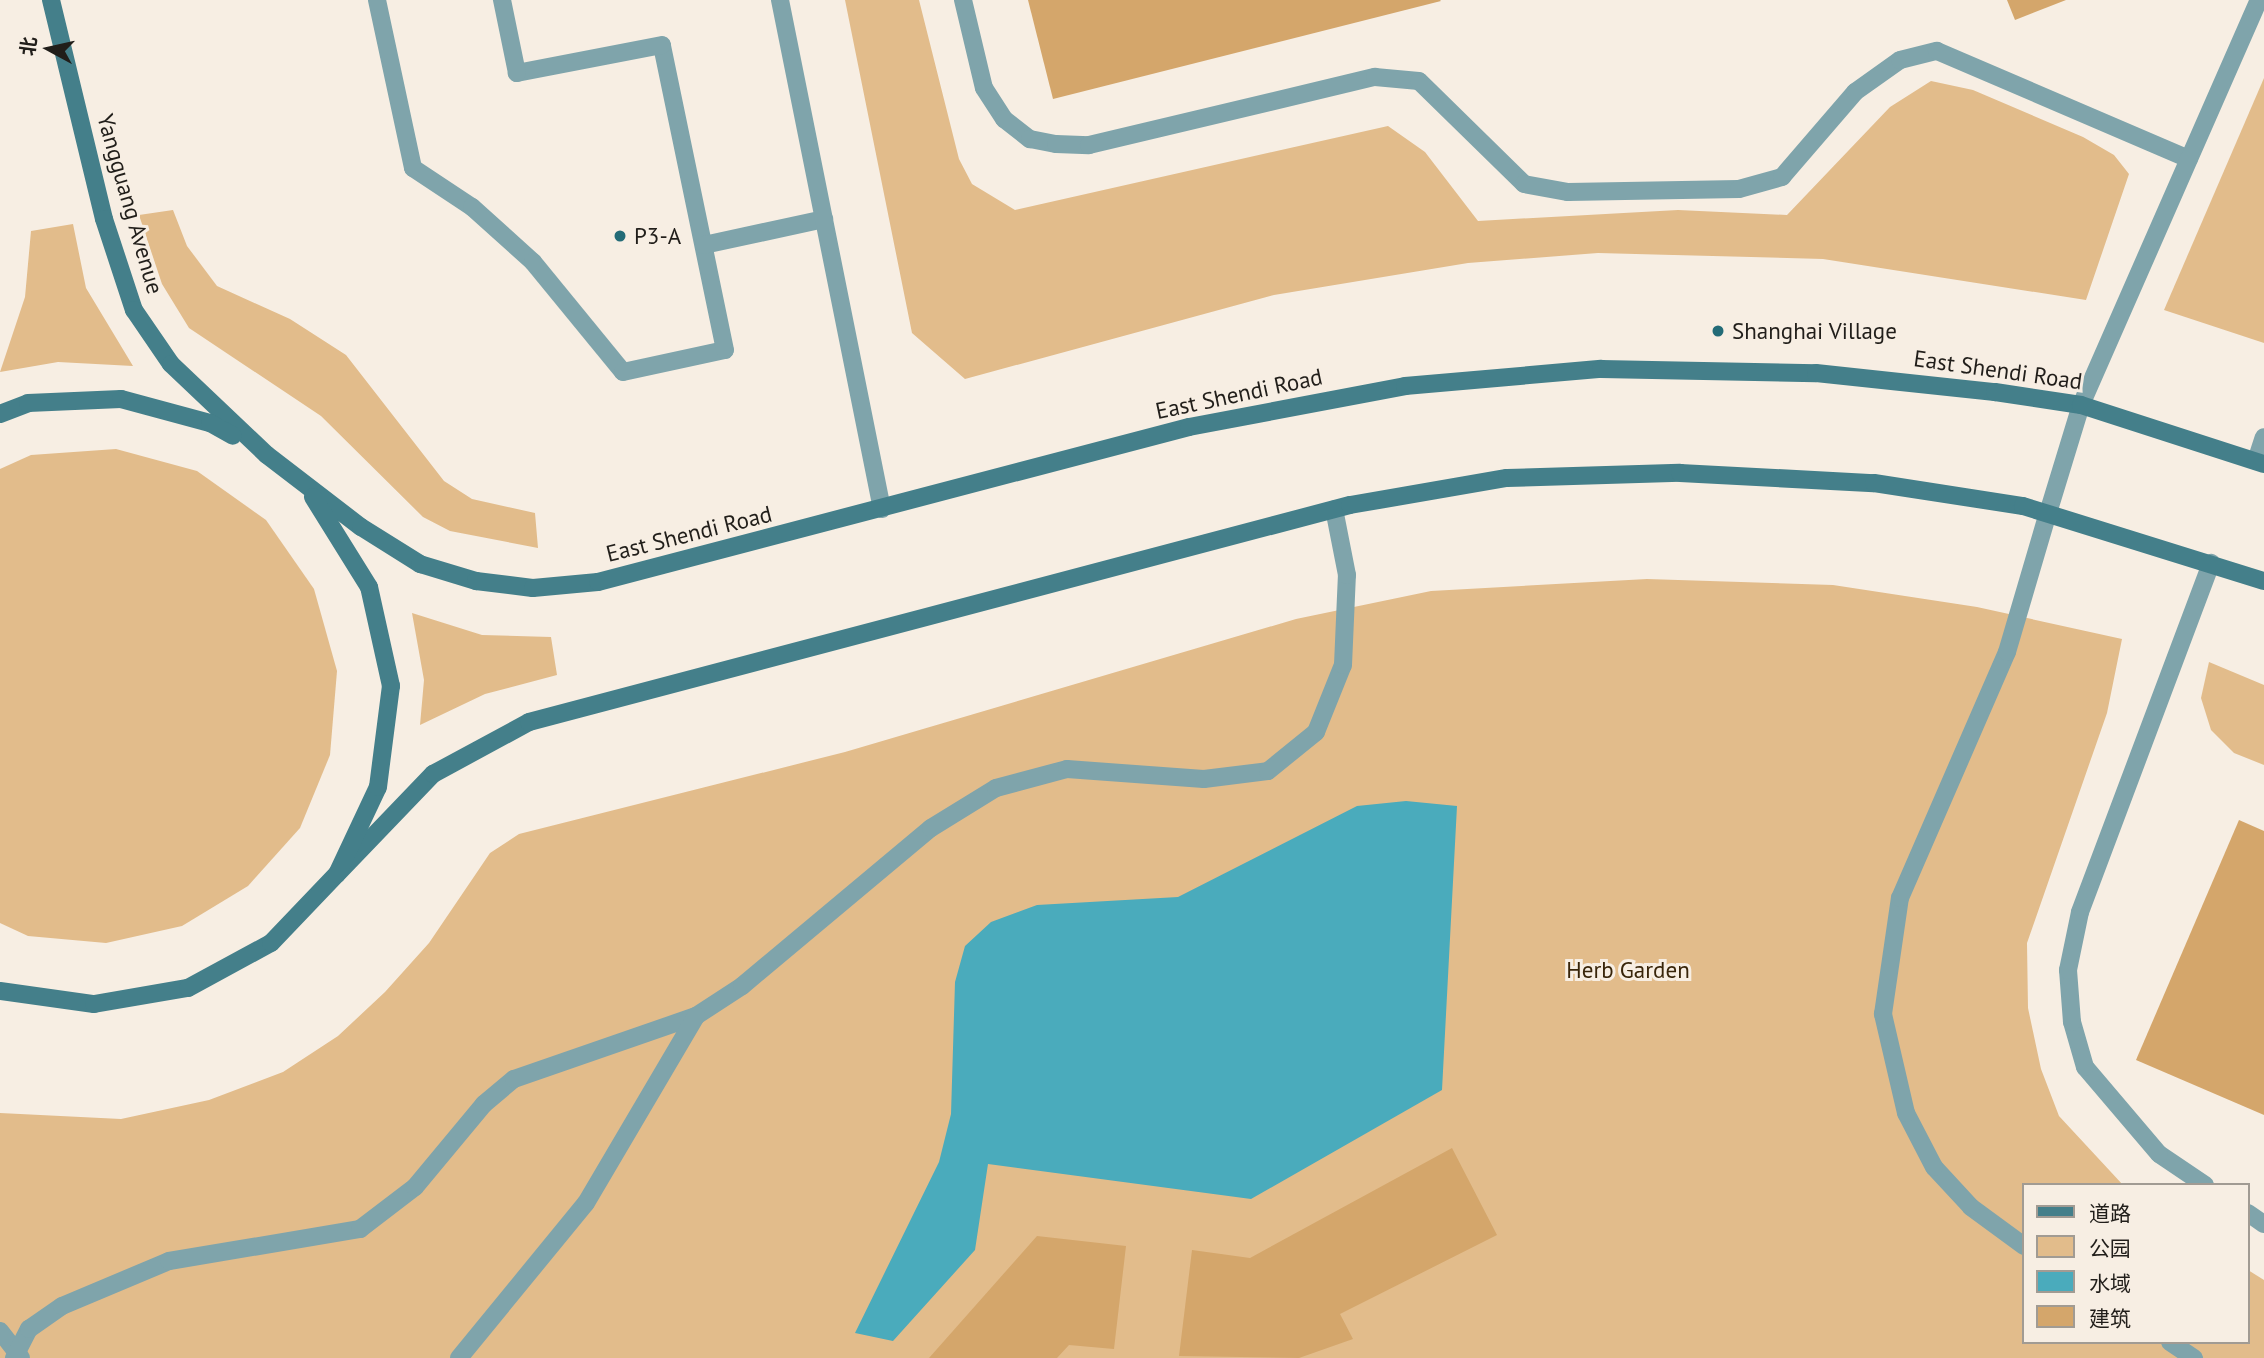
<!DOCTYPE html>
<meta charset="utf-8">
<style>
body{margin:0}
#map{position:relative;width:2264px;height:1358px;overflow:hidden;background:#f7eee3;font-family:"PT Sans","Noto Sans SC",sans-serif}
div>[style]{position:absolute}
.green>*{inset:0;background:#e2bc8b}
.water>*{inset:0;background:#4aabbc}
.building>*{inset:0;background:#d4a66b}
.lane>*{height:18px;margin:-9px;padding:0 9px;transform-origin:9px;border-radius:9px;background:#7fa4ab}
.street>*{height:18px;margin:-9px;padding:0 9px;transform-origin:9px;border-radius:9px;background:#7fa4ab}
.secondary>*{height:18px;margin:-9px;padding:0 9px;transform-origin:9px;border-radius:9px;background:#447f8a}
.dots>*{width:19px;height:19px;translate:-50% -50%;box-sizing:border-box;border:4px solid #f7eee3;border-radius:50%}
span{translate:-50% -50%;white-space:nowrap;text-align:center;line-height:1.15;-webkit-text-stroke:6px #f7eee3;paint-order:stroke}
.street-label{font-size:23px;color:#211e1a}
.poi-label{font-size:23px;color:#211e1a}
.left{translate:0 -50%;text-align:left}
.park-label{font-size:23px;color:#38250a}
.legend{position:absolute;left:2022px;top:1183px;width:228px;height:161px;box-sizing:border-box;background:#f7eee3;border:2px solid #a19b93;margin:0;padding:9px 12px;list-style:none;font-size:21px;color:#211e1a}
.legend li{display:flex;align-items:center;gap:14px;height:35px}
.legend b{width:35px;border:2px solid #a19b93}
.north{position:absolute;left:14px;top:14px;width:70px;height:70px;-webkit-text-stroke:5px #f7eee3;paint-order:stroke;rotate:278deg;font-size:19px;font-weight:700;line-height:28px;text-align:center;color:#211e1a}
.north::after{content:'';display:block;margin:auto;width:24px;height:32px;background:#211e1a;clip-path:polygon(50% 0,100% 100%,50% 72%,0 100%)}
</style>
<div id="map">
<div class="green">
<div style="clip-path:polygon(845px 0,919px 0,959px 159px,972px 184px,1015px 210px,1388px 126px,1425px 152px,1478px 221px,1678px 210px,1787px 215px,1890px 107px,1931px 81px,1973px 90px,2083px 137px,2114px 155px,2129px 174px,2086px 300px,1823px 259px,1598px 253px,1468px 263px,1274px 295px,965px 379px,912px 333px)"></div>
<div style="clip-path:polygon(2264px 78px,2264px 343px,2164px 310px)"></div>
<div style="clip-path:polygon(173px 210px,187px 246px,217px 286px,290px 319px,346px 355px,444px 481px,472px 499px,535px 513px,538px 548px,450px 531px,423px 517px,321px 416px,189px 328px,162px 284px,139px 215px)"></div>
<div style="clip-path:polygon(73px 224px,86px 288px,133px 366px,58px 362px,0 372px,25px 297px,31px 231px)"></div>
<div style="clip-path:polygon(116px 449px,197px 471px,266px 520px,314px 589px,337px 671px,330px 755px,300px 828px,248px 886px,182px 926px,106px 943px,28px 936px,0 923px,0 469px,31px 455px)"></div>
<div style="clip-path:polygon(1647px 579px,1833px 585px,1977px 607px,2122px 639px,2107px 713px,2027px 943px,2028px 1008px,2041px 1069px,2059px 1116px,2123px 1185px,2024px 1185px,2024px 1342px,2248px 1342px,2248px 1270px,2264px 1280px,2264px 1358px,0 1358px,0 1113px,121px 1119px,209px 1100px,283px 1072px,338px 1036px,385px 992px,429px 943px,490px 853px,519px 834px,845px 752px,1296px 619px,1431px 591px)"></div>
<div style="clip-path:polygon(412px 613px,482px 635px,551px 637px,557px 675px,485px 694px,420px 725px,424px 680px)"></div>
<div style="clip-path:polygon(2209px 662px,2264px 685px,2264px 765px,2234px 753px,2211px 730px,2201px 698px)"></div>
</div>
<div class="water">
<div style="clip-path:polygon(1406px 801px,1457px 806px,1442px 1090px,1251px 1199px,988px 1164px,975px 1250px,893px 1341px,855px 1333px,939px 1162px,951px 1114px,955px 982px,965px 946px,991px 922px,1037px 905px,1178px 897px,1357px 806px)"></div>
</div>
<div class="building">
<div style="clip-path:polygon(1028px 0,1440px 0,1441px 1px,1053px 99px)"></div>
<div style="clip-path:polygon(2007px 0,2066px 0,2015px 20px)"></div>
<div style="clip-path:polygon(2239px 820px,2264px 831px,2264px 1115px,2136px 1060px)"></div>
<div style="clip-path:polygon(1452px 1148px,1497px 1235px,1340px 1314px,1353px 1339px,1299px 1358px,1179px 1356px,1192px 1250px,1250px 1258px)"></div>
<div style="clip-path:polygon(1037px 1236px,1126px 1246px,1114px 1349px,1069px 1345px,1057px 1358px,929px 1358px)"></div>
</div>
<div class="lane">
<div style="left:377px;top:0;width:172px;rotate:77.9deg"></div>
<div style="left:413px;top:168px;width:71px;rotate:33.5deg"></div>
<div style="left:472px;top:207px;width:82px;rotate:42deg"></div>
<div style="left:533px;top:262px;width:142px;rotate:50.7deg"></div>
<div style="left:623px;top:372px;width:104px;rotate:-12.2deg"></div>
<div style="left:725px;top:350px;width:311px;rotate:-101.7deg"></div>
<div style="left:662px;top:45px;width:148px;rotate:169.1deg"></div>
<div style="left:517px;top:73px;width:75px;rotate:-101.6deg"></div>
<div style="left:963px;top:0;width:90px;rotate:76.6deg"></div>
<div style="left:984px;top:88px;width:37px;rotate:57deg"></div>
<div style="left:1004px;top:119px;width:33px;rotate:38deg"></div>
<div style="left:1030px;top:139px;width:26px;rotate:11deg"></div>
<div style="left:1056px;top:144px;width:33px;rotate:2deg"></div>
<div style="left:1089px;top:145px;width:294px;rotate:-13.4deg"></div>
<div style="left:1375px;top:77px;width:44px;rotate:5.2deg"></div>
<div style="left:1419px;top:81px;width:147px;rotate:44.4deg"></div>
<div style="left:1524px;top:184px;width:45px;rotate:10.3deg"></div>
<div style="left:1568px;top:192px;width:171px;rotate:-1deg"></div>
<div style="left:1739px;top:189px;width:45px;rotate:-15.6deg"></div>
<div style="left:1782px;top:177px;width:112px;rotate:-49.3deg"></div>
<div style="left:1855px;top:92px;width:55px;rotate:-35.4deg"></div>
<div style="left:1900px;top:60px;width:38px;rotate:-14deg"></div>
<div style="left:1937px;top:51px;width:274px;rotate:23.2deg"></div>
<div style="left:704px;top:245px;width:123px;rotate:-12.2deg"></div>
<div style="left:2256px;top:461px;width:25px;rotate:-72deg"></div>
<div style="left:2205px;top:1185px;width:55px;rotate:-146deg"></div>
<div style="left:2159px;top:1154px;width:114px;rotate:-130.4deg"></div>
<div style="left:2085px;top:1067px;width:47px;rotate:-106.1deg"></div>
<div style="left:2072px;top:1022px;width:52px;rotate:-94.4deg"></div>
<div style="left:2068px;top:970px;width:59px;rotate:-78.3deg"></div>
<div style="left:2080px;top:912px;width:373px;rotate:-69.4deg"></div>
<div style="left:2248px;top:1213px;width:19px;rotate:35deg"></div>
<div style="left:2024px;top:1246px;width:66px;rotate:-143.7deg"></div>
<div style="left:1971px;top:1207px;width:54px;rotate:-132.8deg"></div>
<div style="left:1934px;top:1167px;width:61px;rotate:-117.4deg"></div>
<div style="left:1906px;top:1113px;width:102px;rotate:-103.1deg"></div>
<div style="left:1883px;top:1014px;width:117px;rotate:-81.7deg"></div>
<div style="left:1900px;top:898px;width:268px;rotate:-66.5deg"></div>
<div style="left:2007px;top:652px;width:145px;rotate:-73.6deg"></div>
<div style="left:0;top:1331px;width:34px;rotate:52deg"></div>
<div style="left:2170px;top:1342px;width:29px;rotate:34deg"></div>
<div style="left:14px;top:1358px;width:33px;rotate:-63deg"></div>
<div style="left:29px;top:1329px;width:40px;rotate:-34.9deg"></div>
<div style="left:62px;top:1306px;width:116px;rotate:-22.8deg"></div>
<div style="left:169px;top:1261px;width:194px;rotate:-9.5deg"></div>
<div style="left:360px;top:1229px;width:69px;rotate:-37.4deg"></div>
<div style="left:415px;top:1187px;width:108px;rotate:-50.3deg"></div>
<div style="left:484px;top:1104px;width:39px;rotate:-40deg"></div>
<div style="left:514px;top:1079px;width:193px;rotate:-19.1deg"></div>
<div style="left:696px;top:1016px;width:55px;rotate:-33.1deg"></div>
<div style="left:742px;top:986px;width:246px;rotate:-39.9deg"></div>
<div style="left:931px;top:828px;width:76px;rotate:-31.6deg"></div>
<div style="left:996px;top:788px;width:73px;rotate:-15deg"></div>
<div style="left:1067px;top:769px;width:137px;rotate:4.2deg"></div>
<div style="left:1204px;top:779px;width:64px;rotate:-7.1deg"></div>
<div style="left:1268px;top:771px;width:62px;rotate:-39.1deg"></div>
<div style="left:1316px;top:732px;width:72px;rotate:-68.1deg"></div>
<div style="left:1343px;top:665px;width:90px;rotate:-87.5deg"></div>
<div style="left:1347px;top:575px;width:67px;rotate:-101.1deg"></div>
<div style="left:459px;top:1358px;width:200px;rotate:-50.7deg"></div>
<div style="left:586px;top:1203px;width:217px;rotate:-59.5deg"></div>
</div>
<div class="street">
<div style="left:780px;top:0;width:519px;rotate:78.67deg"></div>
<div style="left:2048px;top:513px;width:113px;rotate:-73deg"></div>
<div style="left:2081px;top:405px;width:442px;rotate:-66.3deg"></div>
</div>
<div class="secondary">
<div style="left:51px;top:0;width:225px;rotate:76.4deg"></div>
<div style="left:104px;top:219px;width:96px;rotate:71.8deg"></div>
<div style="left:134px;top:310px;width:65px;rotate:55.6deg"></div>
<div style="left:171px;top:364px;width:132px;rotate:43.5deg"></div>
<div style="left:267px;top:455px;width:118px;rotate:37.5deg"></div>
<div style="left:361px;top:527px;width:70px;rotate:32.1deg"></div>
<div style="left:420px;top:564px;width:59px;rotate:16.9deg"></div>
<div style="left:476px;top:581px;width:57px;rotate:7deg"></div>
<div style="left:533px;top:588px;width:65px;rotate:-5.3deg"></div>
<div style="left:598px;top:582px;width:611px;rotate:-14.7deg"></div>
<div style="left:1189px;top:427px;width:220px;rotate:-10.7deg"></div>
<div style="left:1405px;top:386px;width:197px;rotate:-5deg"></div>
<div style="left:1601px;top:369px;width:215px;rotate:1.1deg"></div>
<div style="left:1816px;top:373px;width:180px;rotate:6.1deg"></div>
<div style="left:1995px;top:392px;width:87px;rotate:8.6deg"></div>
<div style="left:2081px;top:405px;width:192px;rotate:17.9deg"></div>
<div style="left:0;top:414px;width:30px;rotate:-21deg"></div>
<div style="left:28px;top:403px;width:93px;rotate:-2.5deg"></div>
<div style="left:121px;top:399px;width:92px;rotate:15.1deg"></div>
<div style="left:210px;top:423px;width:26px;rotate:29deg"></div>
<div style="left:337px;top:874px;width:139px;rotate:-46.2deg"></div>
<div style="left:433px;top:774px;width:109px;rotate:-28.4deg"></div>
<div style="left:529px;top:722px;width:849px;rotate:-14.81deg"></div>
<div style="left:1350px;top:505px;width:159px;rotate:-9.8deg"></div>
<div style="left:1507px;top:478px;width:173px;rotate:-1.7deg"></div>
<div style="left:1680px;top:473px;width:194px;rotate:3deg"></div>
<div style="left:1874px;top:483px;width:151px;rotate:8.8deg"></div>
<div style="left:2023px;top:506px;width:252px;rotate:17.3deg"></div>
<div style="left:0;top:991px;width:95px;rotate:7.9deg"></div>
<div style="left:94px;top:1004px;width:95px;rotate:-9.7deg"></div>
<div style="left:188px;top:988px;width:94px;rotate:-28.5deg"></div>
<div style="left:271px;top:943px;width:95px;rotate:-46.3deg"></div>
<div style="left:337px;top:874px;width:96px;rotate:-64.8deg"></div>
<div style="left:378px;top:787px;width:102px;rotate:-82.7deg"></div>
<div style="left:391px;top:686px;width:101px;rotate:-102.5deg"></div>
<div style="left:369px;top:587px;width:106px;rotate:-121.9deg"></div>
</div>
<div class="dots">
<div style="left:620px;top:236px;background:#236b77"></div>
<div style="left:1718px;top:331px;background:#236b77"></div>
</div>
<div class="street-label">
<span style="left:130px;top:204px;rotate:74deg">Yangguang Avenue</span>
<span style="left:1998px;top:370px;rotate:8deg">East Shendi Road</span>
<span style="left:1239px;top:394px;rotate:-12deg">East Shendi Road</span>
<span style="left:689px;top:534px;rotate:-14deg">East Shendi Road</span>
</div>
<div class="poi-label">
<span class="left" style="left:634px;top:236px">P3-A</span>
<span class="left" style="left:1732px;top:331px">Shanghai Village</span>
</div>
<div class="park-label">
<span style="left:1628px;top:970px">Herb Garden</span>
</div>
<ul class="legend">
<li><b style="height:9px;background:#447f8a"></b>道路</li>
<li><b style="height:19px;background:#e2bc8b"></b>公园</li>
<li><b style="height:19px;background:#4aabbc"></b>水域</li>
<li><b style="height:19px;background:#d4a66b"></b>建筑</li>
</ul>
<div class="north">北</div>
</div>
